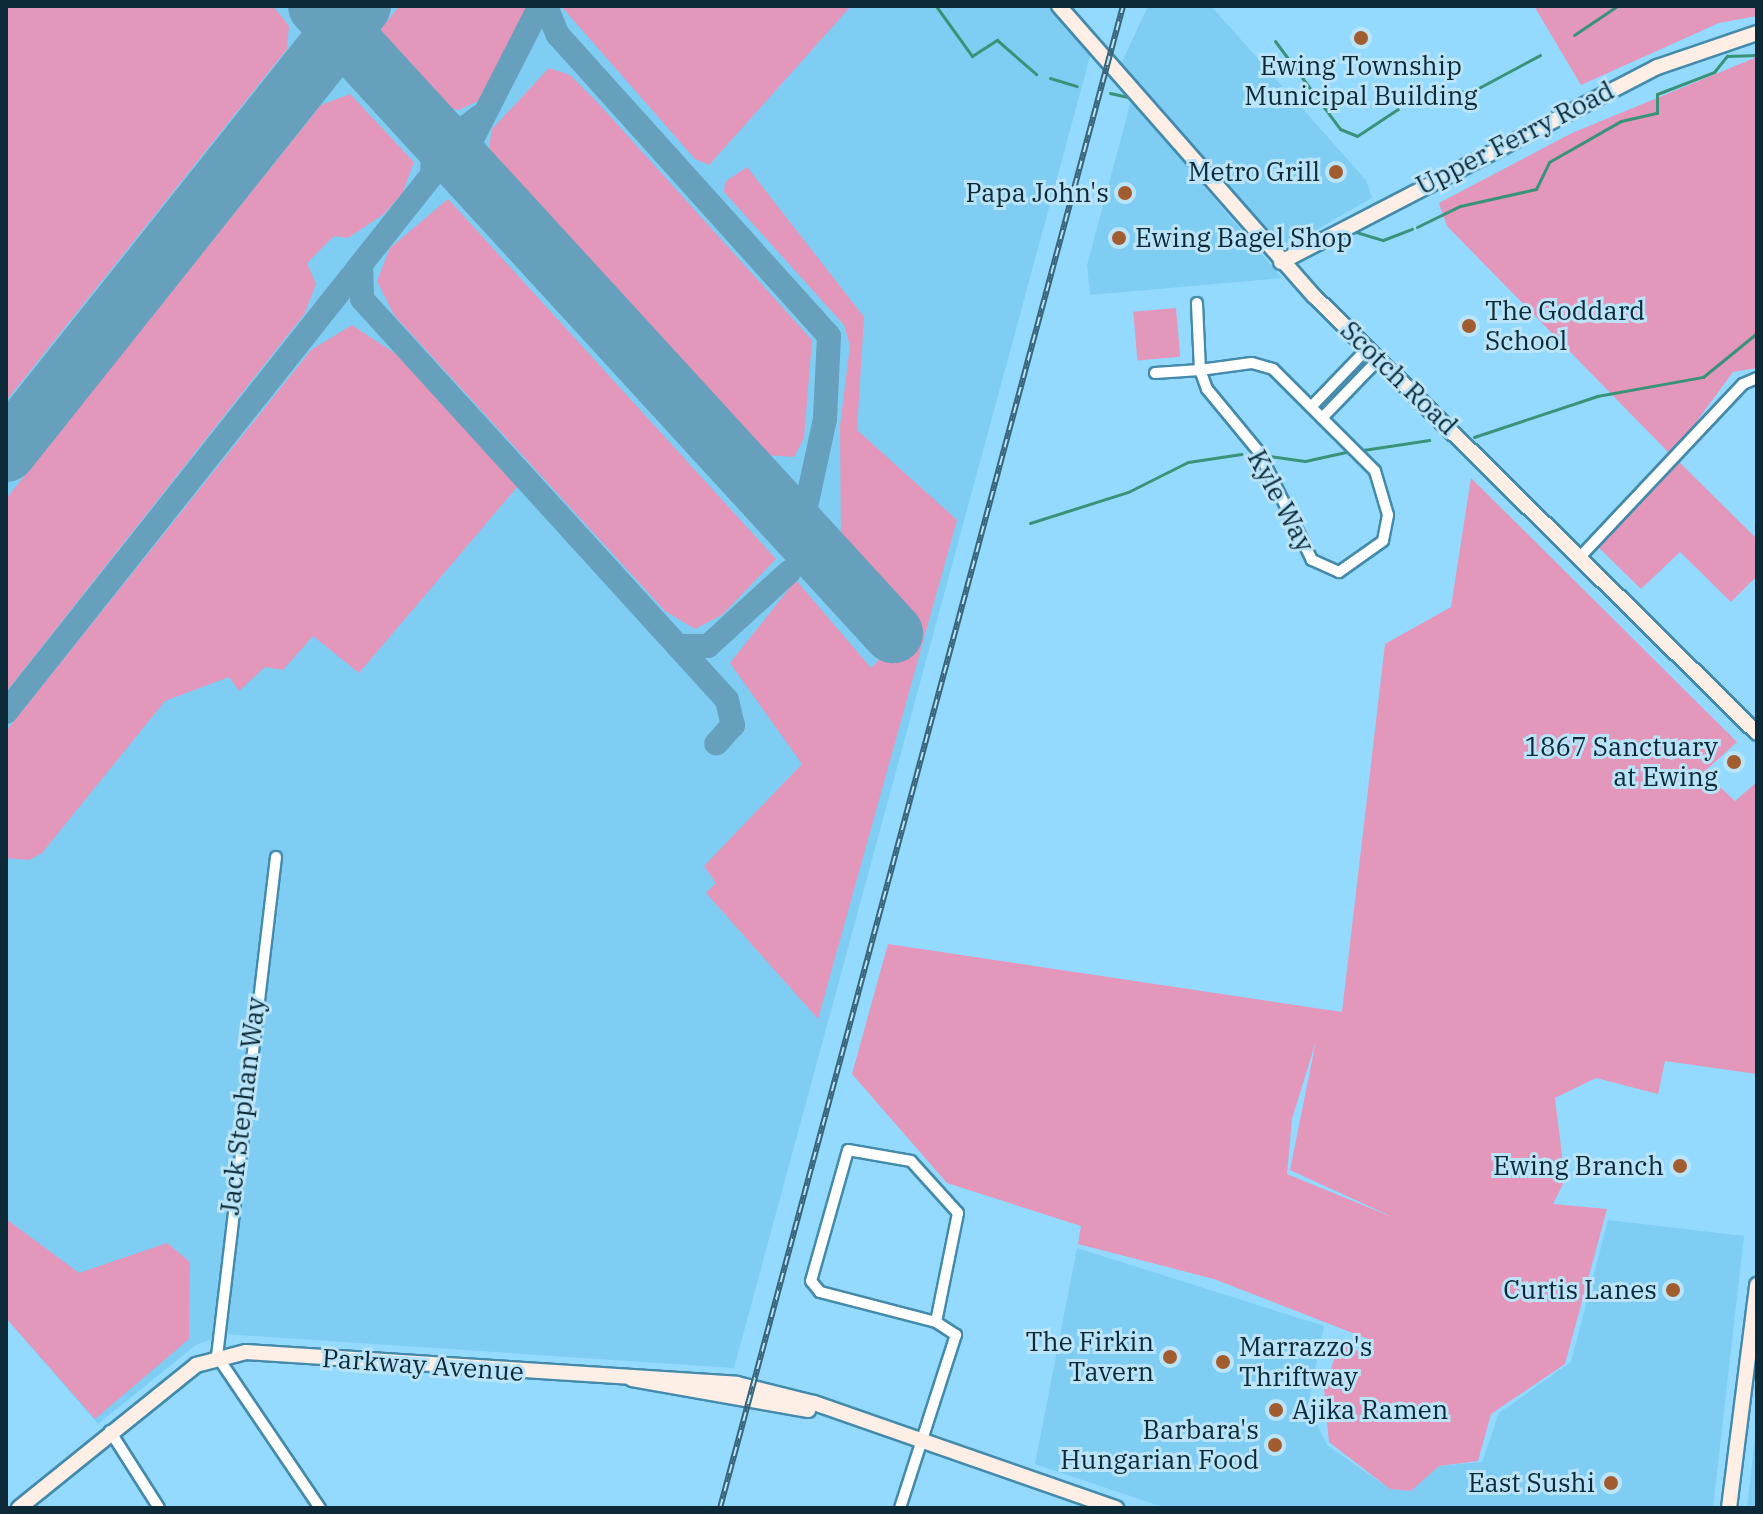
<!DOCTYPE html>
<style>
body{margin:0}
#map{position:relative;width:1763px;height:1514px;overflow:hidden;background:#94dafe;font-family:"IBM Plex Serif",serif}
div>[style]{position:absolute}
.built>*{inset:0;background:#7fcdf3}
.green>*{inset:0;background:#e397ba;transform-origin:0 0}
.stream>*{height:3px;margin:-1.5px;padding:0 1.5px;transform-origin:1.5px;border-radius:1.5px;background:#3a9278}
.taxiway>*{height:24px;margin:-12px;padding:0 12px;transform-origin:12px;border-radius:12px;background:#66a0bc}
.runway>*{height:60px;margin:-30px;padding:0 30px;transform-origin:30px;border-radius:30px;background:#66a0bc}
.roads{filter:drop-shadow(2px 0 #448aab) drop-shadow(-2px 0 #448aab) drop-shadow(0 2px #448aab) drop-shadow(0 -2px #448aab)}
.street>*{height:10px;margin:-5px;padding:0 5px;transform-origin:5px;border-radius:5px;background:#fff}
.secondary>*{height:14px;margin:-7px;padding:0 7px;transform-origin:7px;border-radius:7px;background:#feefe6}
.rail>*{height:6px;margin-top:-3px;transform-origin:0;background:repeating-linear-gradient(90deg,#bbe4f9 0 9px,#39657a 0 18px);box-sizing:border-box;border-block:2px solid #39657a}
.dots>*{width:22px;height:22px;translate:-50% -50%;box-sizing:border-box;border:4px solid #bbe4f9;border-radius:50%}
span{translate:-50% -50%;white-space:nowrap;text-align:center;line-height:1.15;-webkit-text-stroke:6px #bbe4f9;paint-order:stroke}
.poi-label{font-size:26px;color:#0b2936}
.right{translate:-100% -50%;text-align:right}
.left{translate:0 -50%;text-align:left}
.street-label{font-size:26px;color:#0b2936}
.frame{position:absolute;inset:0;border:8px solid #0b2936;pointer-events:none}
</style>
<div id="map">
<div class="built">
<div style="clip-path:polygon(6px 6px,1047px 6px,1091px 53px,734px 1368px,224px 1334px,196px 1345px,98px 1424px,6px 1318px)"></div>
<div style="clip-path:polygon(1148px 6px,1211px 6px,1366px 180px,1372px 198px,1293px 243px,1278px 242px,1121px 64px)"></div>
<div style="clip-path:polygon(1131px 101px,1282px 278px,1090px 295px,1087px 265px)"></div>
<div style="clip-path:polygon(1608px 1220px,1744px 1236px,1713px 1508px,1166px 1508px,1035px 1464px,1077px 1248px,1324px 1326px,1308px 1405px,1327px 1445px,1390px 1489px,1411px 1491px,1439px 1466px,1482px 1462px,1499px 1413px,1571px 1362px)"></div>
<div style="clip-path:polygon(1757px 1419px,1757px 1508px,1747px 1508px)"></div>
</div>
<div class="green">
<div style="clip-path:polygon(6px 6px,273px 6px,289px 26px,287px 49px,6px 401px)"></div>
<div style="clip-path:polygon(399px 6px,529px 6px,478px 101px,459px 110px,448px 108px,379px 32px)"></div>
<div style="clip-path:polygon(561px 6px,851px 6px,709px 165px,695px 159px)"></div>
<div style="clip-path:polygon(1534px 6px,1757px 6px,1757px 16px,1719px 23px,1581px 85px)"></div>
<div style="clip-path:polygon(1757px 57px,1757px 368px,1733px 372px,1672px 455px,1757px 539px,1757px 576px,1731px 602px,1680px 552px,1641px 589px,1590px 539px,1671px 455px,1447px 226px,1439px 203px,1572px 133px)"></div>
<div style="clip-path:polygon(549px 68px,570px 75px,598px 103px,812px 340px,804px 438px,794px 457px,765px 455px,488px 153px,492px 129px)"></div>
<div style="clip-path:polygon(350px 94px,414px 162px,403px 192px,384px 214px,348px 238px,334px 236px,307px 263px,316px 284px,305px 313px,6px 692px,6px 499px,321px 105px)"></div>
<div style="clip-path:polygon(747px 167px,864px 317px,857px 430px,957px 520px,818px 1019px,706px 893px,716px 883px,704px 866px,802px 764px,730px 663px,796px 580px,871px 668px,917px 620px,841px 539px,840px 426px,850px 346px,844px 325px,724px 192px,725px 182px)"></div>
<div style="clip-path:polygon(448px 199px,776px 559px,722px 615px,695px 629px,665px 611px,394px 315px,377px 281px,390px 248px)"></div>
<div style="left:1176px;top:308px;width:49px;height:43px;rotate:85deg"></div>
<div style="clip-path:polygon(352px 325px,396px 354px,518px 486px,359px 673px,313px 636px,283px 670px,265px 667px,239px 691px,229px 677px,165px 701px,42px 853px,29px 860px,6px 858px,6px 731px,311px 350px)"></div>
<div style="clip-path:polygon(evenodd,1471px 478px,1737px 742px,1704px 772px,1735px 801px,1757px 782px,1757px 1074px,1665px 1061px,1658px 1094px,1596px 1078px,1555px 1098px,1565px 1180px,1553px 1204px,1607px 1209px,1565px 1364px,1491px 1414px,1478px 1461px,1439px 1466px,1411px 1491px,1390px 1489px,1329px 1442px,1324px 1389px,1341px 1339px,1363px 1355px,1368px 1339px,1214px 1279px,1078px 1244px,1081px 1226px,947px 1183px,852px 1074px,888px 944px,1342px 1012px,1385px 644px,1451px 607px,1471px 478px,1316px 1041px,1290px 1170px,1397px 1219px,1287px 1174px,1292px 1119px,1316px 1041px)"></div>
<div style="clip-path:polygon(6px 1219px,79px 1273px,167px 1243px,190px 1262px,189px 1339px,95px 1419px,6px 1318px)"></div>
</div>
<div class="stream">
<div style="left:936px;top:6px;width:62px;rotate:54.2deg"></div>
<div style="left:972px;top:56px;width:30px;rotate:-33deg"></div>
<div style="left:997px;top:40px;width:52px;rotate:41.1deg"></div>
<div style="left:1574px;top:35px;width:52px;rotate:-34deg"></div>
<div style="left:1275px;top:41px;width:109px;rotate:53.5deg"></div>
<div style="left:1340px;top:129px;width:18px;rotate:22deg"></div>
<div style="left:1357px;top:136px;width:49px;rotate:-33.4deg"></div>
<div style="left:1050px;top:78px;width:28px;rotate:17deg"></div>
<div style="left:1110px;top:93px;width:17px;rotate:13deg"></div>
<div style="left:1418px;top:94px;width:55px;rotate:-3.1deg"></div>
<div style="left:1473px;top:91px;width:76px;rotate:-28.2deg"></div>
<div style="left:1417px;top:227px;width:48px;rotate:-26deg"></div>
<div style="left:1460px;top:206px;width:78px;rotate:-12.6deg"></div>
<div style="left:1536px;top:189px;width:30px;rotate:-64deg"></div>
<div style="left:1549px;top:162px;width:83px;rotate:-29.7deg"></div>
<div style="left:1621px;top:121px;width:37px;rotate:-13deg"></div>
<div style="left:1657px;top:113px;width:19px;rotate:-90deg"></div>
<div style="left:1657px;top:94px;width:61px;rotate:-21.1deg"></div>
<div style="left:1714px;top:72px;width:21px;rotate:-51deg"></div>
<div style="left:1727px;top:56px;width:30px;rotate:-2deg"></div>
<div style="left:1356px;top:232px;width:28px;rotate:17deg"></div>
<div style="left:1383px;top:240px;width:31px;rotate:-21deg"></div>
<div style="left:1474px;top:437px;width:130px;rotate:-18.4deg"></div>
<div style="left:1597px;top:396px;width:108px;rotate:-10.2deg"></div>
<div style="left:1703px;top:377px;width:70px;rotate:-39.2deg"></div>
<div style="left:1363px;top:450px;width:67px;rotate:-8.6deg"></div>
<div style="left:1251px;top:455px;width:1px"></div>
<div style="left:1269px;top:456px;width:36px;rotate:8deg"></div>
<div style="left:1305px;top:461px;width:42px;rotate:-12.4deg"></div>
<div style="left:1030px;top:523px;width:103px;rotate:-17.6deg"></div>
<div style="left:1128px;top:492px;width:67px;rotate:-26.6deg"></div>
<div style="left:1188px;top:462px;width:54px;rotate:-8.6deg"></div>
</div>
<div class="taxiway">
<div style="left:546px;top:6px;width:31px;rotate:68deg"></div>
<div style="left:558px;top:35px;width:405px;rotate:48deg"></div>
<div style="left:829px;top:336px;width:83px;rotate:92.8deg"></div>
<div style="left:825px;top:419px;width:85px;rotate:102.2deg"></div>
<div style="left:420px;top:117px;width:27px;rotate:33deg"></div>
<div style="left:443px;top:132px;width:18px;rotate:-3deg"></div>
<div style="left:461px;top:131px;width:24px;rotate:-38deg"></div>
<div style="left:483px;top:187px;width:17px;rotate:-135deg"></div>
<div style="left:471px;top:175px;width:25px;rotate:-102deg"></div>
<div style="left:466px;top:151px;width:163px;rotate:-63deg"></div>
<div style="left:361px;top:265px;width:34px;rotate:88deg"></div>
<div style="left:362px;top:299px;width:542px;rotate:47.69deg"></div>
<div style="left:727px;top:700px;width:26px;rotate:77deg"></div>
<div style="left:733px;top:725px;width:25px;rotate:132deg"></div>
<div style="left:678px;top:646px;width:30px"></div>
<div style="left:708px;top:646px;width:110px;rotate:-42.4deg"></div>
<div style="left:6px;top:712px;width:685px;rotate:-51.58deg"></div>
<div style="left:432px;top:175px;width:43px;rotate:-87.3deg"></div>
</div>
<div class="runway">
<div style="left:318px;top:6px;width:851px;rotate:47.48deg"></div>
<div style="left:6px;top:452px;width:570px;rotate:-51.48deg"></div>
</div>
<div class="roads">
<div class="street">
<div style="left:1155px;top:373px;width:45px;rotate:-3.8deg"></div>
<div style="left:1200px;top:370px;width:52px;rotate:-7.7deg"></div>
<div style="left:1252px;top:363px;width:22px;rotate:16deg"></div>
<div style="left:1273px;top:369px;width:144px;rotate:45deg"></div>
<div style="left:1375px;top:471px;width:46px;rotate:73.5deg"></div>
<div style="left:1388px;top:515px;width:26px;rotate:101deg"></div>
<div style="left:1383px;top:541px;width:54px;rotate:144.8deg"></div>
<div style="left:1339px;top:572px;width:30px;rotate:-156deg"></div>
<div style="left:1312px;top:560px;width:120px;rotate:-116.1deg"></div>
<div style="left:1259px;top:452px;width:82px;rotate:-129.5deg"></div>
<div style="left:1207px;top:389px;width:20px;rotate:-110deg"></div>
<div style="left:1200px;top:370px;width:67px;rotate:-92.6deg"></div>
<div style="left:1311px;top:407px;width:83px;rotate:-46deg"></div>
<div style="left:1322px;top:418px;width:83px;rotate:-46deg"></div>
<div style="left:1580px;top:557px;width:238px;rotate:-46.7deg"></div>
<div style="left:1743px;top:384px;width:15px;rotate:-23deg"></div>
<div style="left:276px;top:857px;width:502px;rotate:96.74deg"></div>
<div style="left:217px;top:1356px;width:184px;rotate:55.9deg"></div>
<div style="left:110px;top:1431px;width:91px;rotate:57.5deg"></div>
<div style="left:900px;top:1508px;width:182px;rotate:-72.1deg"></div>
<div style="left:956px;top:1335px;width:24px;rotate:-147deg"></div>
<div style="left:936px;top:1322px;width:120px;rotate:-165.5deg"></div>
<div style="left:820px;top:1292px;width:14px;rotate:-129deg"></div>
<div style="left:811px;top:1281px;width:136px;rotate:-74.2deg"></div>
<div style="left:848px;top:1150px;width:64px;rotate:9.9deg"></div>
<div style="left:911px;top:1161px;width:70px;rotate:47.9deg"></div>
<div style="left:958px;top:1213px;width:111px;rotate:101.4deg"></div>
</div>
<div class="secondary">
<div style="left:1059px;top:6px;width:386px;rotate:48.7deg"></div>
<div style="left:1314px;top:296px;width:622px;rotate:44.61deg"></div>
<div style="left:1281px;top:262px;width:424px;rotate:-27.4deg"></div>
<div style="left:1657px;top:67px;width:106px;rotate:-18.8deg"></div>
<div style="left:632px;top:1379px;width:179px;rotate:10deg"></div>
<div style="left:19px;top:1508px;width:228px;rotate:-38.9deg"></div>
<div style="left:196px;top:1365px;width:52px;rotate:-14.6deg"></div>
<div style="left:246px;top:1352px;width:492px;rotate:3.7deg"></div>
<div style="left:737px;top:1384px;width:79px;rotate:13.9deg"></div>
<div style="left:814px;top:1403px;width:320px;rotate:19.2deg"></div>
<div style="left:1729px;top:1508px;width:225px;rotate:-82.8deg"></div>
</div>
</div>
<div class="rail">
<div style="left:720px;top:1508px;width:1555px;rotate:-74.98deg"></div>
</div>
<div class="dots">
<div style="left:1361px;top:38px;background:#a15c30"></div>
<div style="left:1336px;top:172px;background:#a15c30"></div>
<div style="left:1125px;top:193px;background:#a15c30"></div>
<div style="left:1119px;top:238px;background:#a15c30"></div>
<div style="left:1469px;top:326px;background:#a15c30"></div>
<div style="left:1734px;top:762px;background:#a15c30"></div>
<div style="left:1680px;top:1166px;background:#a15c30"></div>
<div style="left:1673px;top:1290px;background:#a15c30"></div>
<div style="left:1170px;top:1357px;background:#a15c30"></div>
<div style="left:1223px;top:1362px;background:#a15c30"></div>
<div style="left:1276px;top:1410px;background:#a15c30"></div>
<div style="left:1275px;top:1445px;background:#a15c30"></div>
<div style="left:1611px;top:1483px;background:#a15c30"></div>
</div>
<div class="poi-label">
<span style="left:1361px;top:81px">Ewing Township<br>Municipal Building</span>
<span class="right" style="left:1320px;top:172px">Metro Grill</span>
<span class="right" style="left:1109px;top:193px">Papa John's</span>
<span class="left" style="left:1135px;top:238px">Ewing Bagel Shop</span>
<span class="left" style="left:1485px;top:326px">The Goddard<br>School</span>
<span class="right" style="left:1718px;top:762px">1867 Sanctuary<br>at Ewing</span>
<span class="right" style="left:1664px;top:1166px">Ewing Branch</span>
<span class="right" style="left:1657px;top:1290px">Curtis Lanes</span>
<span class="right" style="left:1154px;top:1357px">The Firkin<br>Tavern</span>
<span class="left" style="left:1239px;top:1362px">Marrazzo's<br>Thriftway</span>
<span class="left" style="left:1292px;top:1410px">Ajika Ramen</span>
<span class="right" style="left:1259px;top:1445px">Barbara's<br>Hungarian Food</span>
<span class="right" style="left:1595px;top:1483px">East Sushi</span>
</div>
<div class="street-label">
<span style="left:1515px;top:138px;rotate:-27deg">Upper Ferry Road</span>
<span style="left:1399px;top:378px;rotate:44deg">Scotch Road</span>
<span style="left:1281px;top:501px;rotate:62deg">Kyle Way</span>
<span style="left:243px;top:1106px;rotate:-83deg">Jack Stephan Way</span>
<span style="left:423px;top:1365px;rotate:4deg">Parkway Avenue</span>
</div>
<div class="frame"></div>
</div>
